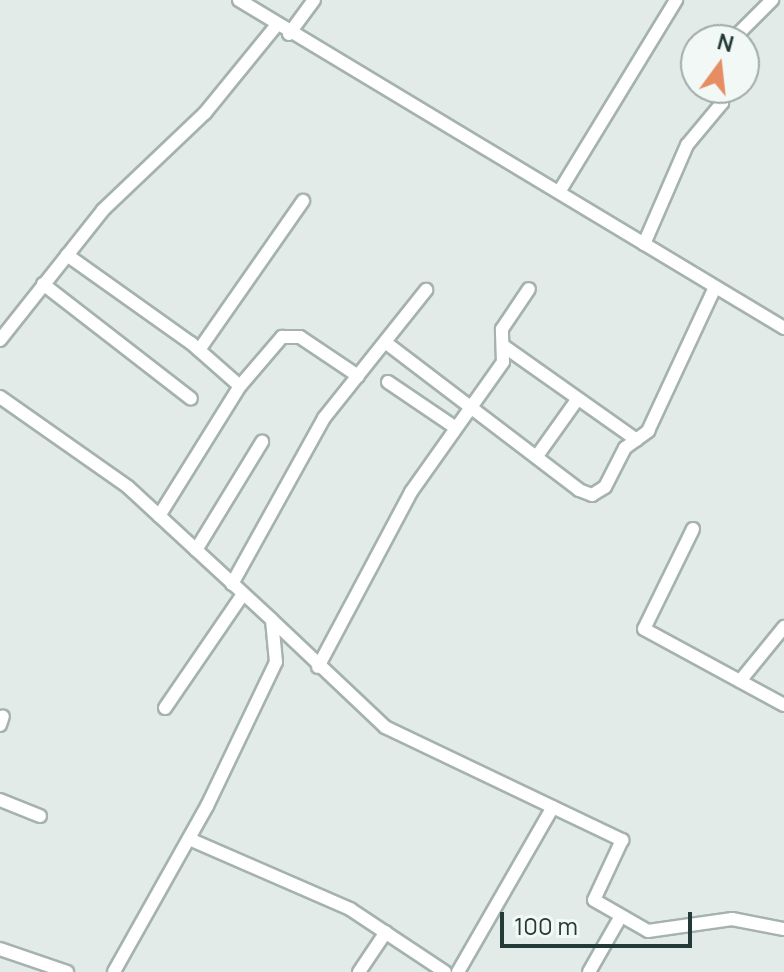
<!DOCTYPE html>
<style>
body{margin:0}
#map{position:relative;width:784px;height:972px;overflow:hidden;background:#e2ebe7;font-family:Manrope,sans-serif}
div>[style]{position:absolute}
.roads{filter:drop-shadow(2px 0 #a5b2ae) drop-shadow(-2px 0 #a5b2ae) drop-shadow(0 2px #a5b2ae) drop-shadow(0 -2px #a5b2ae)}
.minor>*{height:12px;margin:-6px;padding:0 6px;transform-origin:6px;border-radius:6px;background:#fff}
span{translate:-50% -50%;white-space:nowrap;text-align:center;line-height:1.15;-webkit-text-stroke:8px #f2f8f5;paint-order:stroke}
.north{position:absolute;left:680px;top:24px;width:80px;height:80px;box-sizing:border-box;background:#f2f8f5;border:2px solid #9faca9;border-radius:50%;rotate:15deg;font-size:22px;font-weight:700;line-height:32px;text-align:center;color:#233a36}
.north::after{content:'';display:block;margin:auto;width:28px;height:36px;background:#e78d63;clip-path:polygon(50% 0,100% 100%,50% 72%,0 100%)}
.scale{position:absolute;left:500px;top:912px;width:192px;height:36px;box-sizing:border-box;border:4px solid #233a36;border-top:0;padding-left:10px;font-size:24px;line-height:28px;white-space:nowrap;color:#233a36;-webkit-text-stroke:6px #f2f8f5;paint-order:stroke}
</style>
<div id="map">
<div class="roads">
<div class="minor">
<div style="left:239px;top:0;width:636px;rotate:31.04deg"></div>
<div style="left:289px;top:34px;width:42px;rotate:-53.7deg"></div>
<div style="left:732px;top:40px;width:57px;rotate:-45deg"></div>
<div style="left:559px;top:192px;width:225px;rotate:-58.6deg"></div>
<div style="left:644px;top:244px;width:108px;rotate:-66.5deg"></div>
<div style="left:687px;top:145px;width:55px;rotate:-50.2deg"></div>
<div style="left:722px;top:103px;width:15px;rotate:-94deg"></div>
<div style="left:67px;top:255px;width:152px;rotate:35.4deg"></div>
<div style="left:191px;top:343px;width:65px;rotate:41.3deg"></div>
<div style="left:43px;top:284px;width:187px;rotate:37.8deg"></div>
<div style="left:0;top:340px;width:166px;rotate:-51.6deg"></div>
<div style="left:103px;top:210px;width:141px;rotate:-43.6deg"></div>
<div style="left:205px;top:113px;width:112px;rotate:-50.8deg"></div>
<div style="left:385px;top:342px;width:244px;rotate:37.3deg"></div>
<div style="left:579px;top:490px;width:14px;rotate:21deg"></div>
<div style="left:592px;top:495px;width:15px;rotate:-32deg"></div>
<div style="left:605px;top:487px;width:44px;rotate:-62.9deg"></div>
<div style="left:625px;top:448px;width:29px;rotate:-36deg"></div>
<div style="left:648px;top:431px;width:159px;rotate:-65deg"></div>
<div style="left:505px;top:347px;width:161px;rotate:35.2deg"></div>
<div style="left:199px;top:350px;width:182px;rotate:-55.1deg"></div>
<div style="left:388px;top:382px;width:78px;rotate:34.1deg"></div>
<div style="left:0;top:397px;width:156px;rotate:35.1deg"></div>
<div style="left:128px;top:487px;width:196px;rotate:42.7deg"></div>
<div style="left:272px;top:620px;width:42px;rotate:84.6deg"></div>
<div style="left:276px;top:662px;width:160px;rotate:115.6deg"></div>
<div style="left:207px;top:806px;width:190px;rotate:119.3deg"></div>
<div style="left:537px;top:456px;width:69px;rotate:-54.5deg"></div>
<div style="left:159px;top:516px;width:153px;rotate:-58.1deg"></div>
<div style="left:240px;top:386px;width:65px;rotate:-49.4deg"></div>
<div style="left:282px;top:337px;width:18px"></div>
<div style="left:300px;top:337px;width:70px;rotate:33.9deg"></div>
<div style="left:693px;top:529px;width:111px;rotate:116.1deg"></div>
<div style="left:644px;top:629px;width:159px;rotate:28.5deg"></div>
<div style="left:196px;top:550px;width:127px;rotate:-58.6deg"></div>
<div style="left:232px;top:584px;width:190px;rotate:-61deg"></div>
<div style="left:324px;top:418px;width:164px;rotate:-51.4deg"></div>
<div style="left:272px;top:620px;width:156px;rotate:43.4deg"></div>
<div style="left:385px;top:727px;width:263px;rotate:25.5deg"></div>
<div style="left:622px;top:840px;width:66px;rotate:115deg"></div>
<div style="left:594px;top:900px;width:62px;rotate:29.9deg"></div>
<div style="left:648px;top:931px;width:85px;rotate:-8.1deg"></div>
<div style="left:732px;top:919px;width:53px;rotate:10.9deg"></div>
<div style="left:318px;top:667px;width:198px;rotate:-62deg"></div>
<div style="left:411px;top:492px;width:159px;rotate:-54.7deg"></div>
<div style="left:503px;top:362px;width:33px;rotate:-92deg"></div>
<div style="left:502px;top:329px;width:48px;rotate:-56deg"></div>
<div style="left:740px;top:681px;width:70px;rotate:-50.8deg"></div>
<div style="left:165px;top:708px;width:138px;rotate:-55.6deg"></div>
<div style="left:0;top:725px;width:9px;rotate:-72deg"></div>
<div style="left:0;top:800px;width:43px;rotate:21.8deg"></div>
<div style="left:189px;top:839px;width:176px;rotate:23.5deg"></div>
<div style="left:350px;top:909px;width:114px;rotate:33.6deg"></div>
<div style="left:0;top:949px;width:71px;rotate:18.9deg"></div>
<div style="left:359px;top:972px;width:48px;rotate:-56deg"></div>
<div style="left:458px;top:972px;width:190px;rotate:-60.1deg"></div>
<div style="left:589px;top:972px;width:64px;rotate:-60.3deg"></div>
</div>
</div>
<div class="north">N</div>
<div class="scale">100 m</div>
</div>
